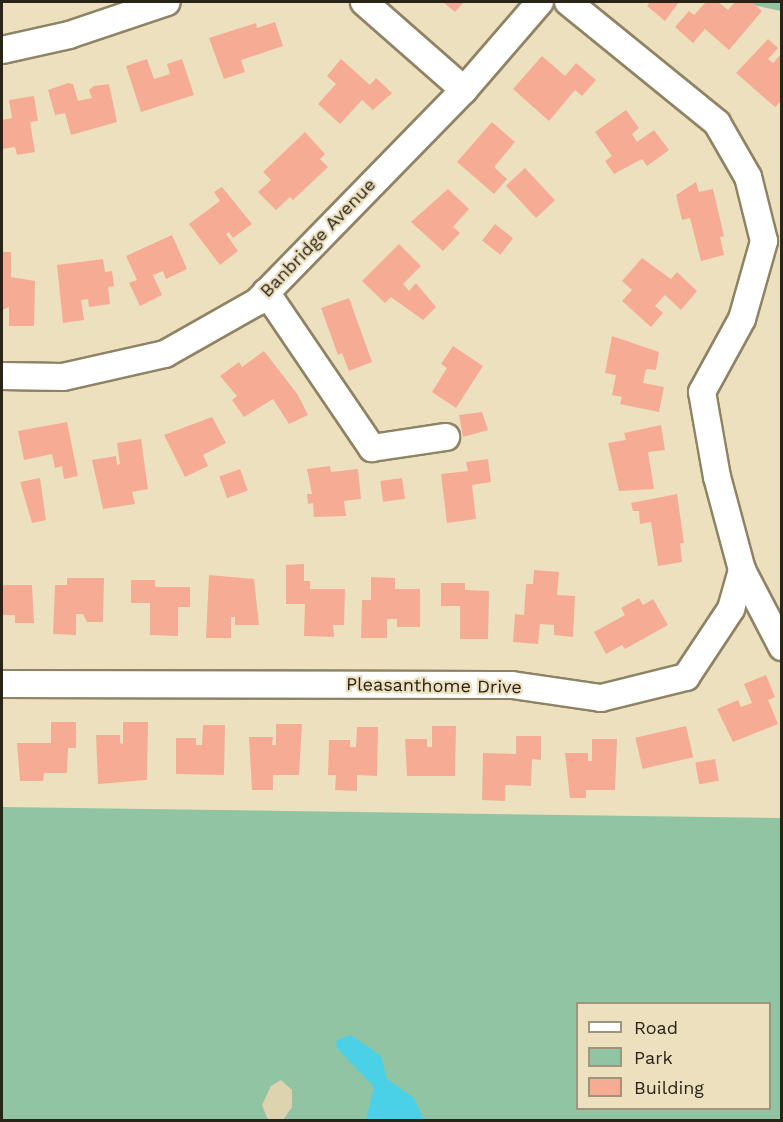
<!DOCTYPE html>
<style>
body{margin:0}
#map{position:relative;width:783px;height:1122px;overflow:hidden;background:#ede0bf;font-family:"Work Sans",sans-serif}
div>[style]{position:absolute}
.green>*{inset:0;background:#91c4a3}
.sand>*{inset:0;background:#ddd3af}
.water>*{inset:0;background:#4bd1e7}
.building>*{inset:0;background:#f6ac94;transform-origin:0 0}
.roads{filter:drop-shadow(2px 0 #8f8365) drop-shadow(-2px 0 #8f8365) drop-shadow(0 2px #8f8365) drop-shadow(0 -2px #8f8365)}
.minor>*{height:26px;margin:-13px;padding:0 13px;transform-origin:13px;border-radius:13px;background:#fff}
span{translate:-50% -50%;white-space:nowrap;text-align:center;line-height:1.15;-webkit-text-stroke:4.5px #ede0bf;paint-order:stroke}
.street-label{font-size:18px;color:#292418}
.frame{position:absolute;inset:0;border:3px solid #292418;pointer-events:none}
.legend{position:absolute;left:576px;top:1002px;width:195px;height:108px;box-sizing:border-box;background:#ede0bf;border:2px solid #9f957c;margin:0;padding:8px 10px;list-style:none;font-size:18px;color:#292418}
.legend li{display:flex;align-items:center;gap:12px;height:30px}
.legend b{width:30px;border:2px solid #9f957c}
</style>
<div id="map">
<div class="green">
<div style="clip-path:polygon(753px 2px,781px 2px,781px 11px,753px 5px)"></div>
<div style="clip-path:polygon(evenodd,2px 807px,781px 818px,781px 1120px,2px 1120px,2px 807px,578px 1004px,770px 1004px,770px 1108px,578px 1108px,578px 1004px)"></div>
</div>
<div class="sand">
<div style="clip-path:polygon(281px 1080px,292px 1090px,292px 1107px,283px 1120px,268px 1120px,262px 1105px,271px 1086px)"></div>
</div>
<div class="water">
<div style="clip-path:polygon(351px 1035px,381px 1056px,387px 1079px,414px 1098px,424px 1120px,366px 1120px,374px 1087px,336px 1047px,337px 1040px)"></div>
</div>
<div class="building">
<div style="clip-path:polygon(443px 2px,464px 2px,455px 12px)"></div>
<div style="clip-path:polygon(650px 2px,679px 2px,665px 21px,647px 6px)"></div>
<div style="clip-path:polygon(706px 2px,718px 2px,728px 10px,735px 2px,752px 2px,762px 11px,729px 50px,705px 29px,693px 43px,675px 27px,689px 11px,694px 15px)"></div>
<div style="clip-path:polygon(275px 22px,283px 46px,241px 60px,245px 72px,224px 79px,209px 38px,256px 23px,257px 28px)"></div>
<div style="clip-path:polygon(768px 39px,778px 48px,768px 59px,773px 63px,782px 53px,782px 100px,775px 107px,736px 73px)"></div>
<div style="clip-path:polygon(542px 56px,565px 76px,576px 63px,596px 80px,582px 96px,575px 90px,549px 121px,513px 89px)"></div>
<div style="clip-path:polygon(147px 59px,154px 79px,170px 74px,167px 64px,182px 59px,194px 95px,141px 112px,126px 66px)"></div>
<div style="clip-path:polygon(341px 59px,370px 85px,376px 78px,392px 93px,373px 110px,362px 100px,340px 124px,318px 104px,336px 84px,327px 76px)"></div>
<div style="clip-path:polygon(68px 83px,73px 84px,78px 101px,92px 98px,89px 90px,94px 86px,109px 84px,117px 122px,71px 135px,65px 113px,55px 115px,48px 90px)"></div>
<div style="clip-path:polygon(34px 96px,38px 121px,30px 122px,35px 152px,17px 155px,15px 147px,2px 149px,2px 120px,12px 118px,9px 100px)"></div>
<div style="clip-path:polygon(626px 110px,639px 128px,632px 134px,637px 142px,654px 130px,669px 150px,647px 166px,642px 159px,614px 174px,605px 161px,612px 156px,595px 132px)"></div>
<div style="clip-path:polygon(492px 122px,515px 142px,494px 167px,507px 179px,494px 194px,457px 162px)"></div>
<div style="clip-path:polygon(305px 132px,325px 154px,320px 159px,328px 167px,293px 200px,290px 197px,276px 210px,258px 192px,271px 180px,263px 172px)"></div>
<div style="left:525px;top:168px;width:44px;height:26px;rotate:47deg"></div>
<div style="clip-path:polygon(696px 182px,699px 192px,713px 189px,724px 236px,720px 237px,724px 255px,701px 261px,690px 218px,682px 220px,676px 195px)"></div>
<div style="clip-path:polygon(222px 187px,252px 224px,233px 238px,229px 232px,226px 234px,238px 251px,220px 265px,189px 224px,220px 201px,214px 192px)"></div>
<div style="clip-path:polygon(448px 189px,469px 209px,453px 227px,460px 233px,443px 251px,411px 222px)"></div>
<div style="left:495px;top:224px;width:23px;height:21px;rotate:38deg"></div>
<div style="clip-path:polygon(172px 235px,187px 269px,166px 279px,163px 271px,153px 275px,162px 295px,140px 306px,129px 283px,137px 280px,126px 256px)"></div>
<div style="clip-path:polygon(399px 244px,421px 266px,403px 284px,409px 291px,416px 283px,436px 307px,423px 320px,391px 297px,385px 303px,362px 281px)"></div>
<div style="clip-path:polygon(2px 252px,11px 252px,11px 277px,35px 281px,34px 326px,9px 326px,9px 307px,2px 310px)"></div>
<div style="clip-path:polygon(642px 258px,671px 279px,677px 272px,697px 291px,681px 310px,665px 295px,655px 306px,663px 313px,651px 327px,622px 301px,632px 290px,622px 281px)"></div>
<div style="clip-path:polygon(103px 259px,105px 272px,112px 271px,114px 286px,108px 287px,110px 304px,89px 307px,88px 299px,81px 300px,84px 320px,63px 323px,57px 265px)"></div>
<div style="clip-path:polygon(349px 298px,372px 362px,349px 371px,342px 353px,338px 355px,321px 308px)"></div>
<div style="clip-path:polygon(612px 336px,659px 352px,656px 370px,646px 369px,643px 383px,664px 387px,659px 412px,620px 404px,622px 397px,612px 395px,616px 375px,605px 373px)"></div>
<div style="clip-path:polygon(453px 346px,483px 366px,456px 408px,432px 392px,447px 368px,441px 364px)"></div>
<div style="clip-path:polygon(264px 351px,298px 395px,308px 415px,289px 424px,273px 399px,244px 417px,232px 400px,237px 396px,220px 376px,239px 362px,242px 367px)"></div>
<div style="clip-path:polygon(482px 412px,488px 430px,463px 437px,459px 415px)"></div>
<div style="clip-path:polygon(212px 417px,226px 443px,203px 455px,208px 466px,185px 477px,164px 435px)"></div>
<div style="clip-path:polygon(67px 422px,78px 476px,64px 479px,62px 466px,55px 468px,52px 454px,24px 460px,18px 431px)"></div>
<div style="clip-path:polygon(661px 425px,665px 450px,648px 452px,654px 489px,619px 491px,608px 443px,626px 440px,624px 433px)"></div>
<div style="clip-path:polygon(141px 439px,148px 489px,132px 492px,135px 504px,103px 509px,92px 460px,116px 456px,117px 465px,120px 464px,117px 443px)"></div>
<div style="clip-path:polygon(488px 459px,491px 482px,472px 485px,476px 519px,447px 523px,441px 474px,468px 471px,466px 462px)"></div>
<div style="clip-path:polygon(330px 466px,331px 472px,358px 469px,361px 499px,344px 501px,346px 516px,314px 517px,313px 503px,308px 504px,307px 494px,312px 494px,307px 469px)"></div>
<div style="left:240px;top:469px;width:23px;height:22px;rotate:70deg"></div>
<div style="clip-path:polygon(40px 478px,46px 520px,32px 523px,20px 482px)"></div>
<div style="left:402px;top:478px;width:21px;height:22px;rotate:82deg"></div>
<div style="clip-path:polygon(677px 494px,684px 543px,680px 543px,682px 562px,658px 566px,651px 522px,640px 524px,639px 511px,633px 511px,631px 503px)"></div>
<div style="clip-path:polygon(304px 564px,304px 581px,310px 581px,310px 589px,345px 589px,344px 625px,333px 625px,334px 637px,304px 636px,305px 604px,286px 604px,286px 565px)"></div>
<div style="clip-path:polygon(534px 570px,559px 572px,557px 595px,575px 596px,573px 637px,554px 635px,554px 625px,540px 624px,538px 644px,513px 642px,515px 614px,524px 615px,526px 584px,533px 584px)"></div>
<div style="clip-path:polygon(209px 575px,254px 579px,259px 625px,235px 625px,235px 617px,231px 617px,231px 638px,206px 638px)"></div>
<div style="clip-path:polygon(371px 577px,395px 578px,395px 589px,420px 589px,420px 627px,397px 627px,397px 619px,387px 619px,387px 638px,361px 638px,362px 600px,371px 600px)"></div>
<div style="clip-path:polygon(67px 578px,104px 578px,103px 622px,87px 622px,83px 614px,76px 614px,76px 635px,53px 634px,55px 585px,67px 585px)"></div>
<div style="clip-path:polygon(131px 580px,155px 580px,155px 587px,190px 587px,190px 607px,178px 607px,178px 636px,150px 635px,150px 603px,131px 603px)"></div>
<div style="clip-path:polygon(441px 583px,465px 583px,465px 590px,489px 591px,488px 639px,460px 639px,460px 606px,441px 606px)"></div>
<div style="clip-path:polygon(2px 585px,32px 585px,34px 623px,15px 623px,15px 615px,2px 615px)"></div>
<div style="clip-path:polygon(639px 598px,643px 605px,653px 599px,668px 625px,625px 649px,622px 645px,606px 654px,594px 632px,625px 615px,621px 608px)"></div>
<div style="clip-path:polygon(766px 675px,775px 697px,768px 700px,778px 724px,733px 742px,717px 709px,738px 700px,741px 707px,752px 703px,744px 684px)"></div>
<div style="clip-path:polygon(51px 722px,76px 722px,76px 748px,68px 748px,67px 773px,44px 773px,43px 781px,20px 781px,17px 743px,51px 743px)"></div>
<div style="clip-path:polygon(123px 722px,148px 722px,147px 780px,98px 784px,96px 735px,120px 735px,120px 743px,123px 744px)"></div>
<div style="clip-path:polygon(276px 724px,302px 724px,299px 775px,273px 775px,273px 790px,252px 790px,249px 737px,273px 737px,272px 745px,276px 745px)"></div>
<div style="clip-path:polygon(203px 725px,225px 725px,224px 775px,176px 774px,176px 738px,196px 738px,196px 745px,202px 745px)"></div>
<div style="clip-path:polygon(432px 726px,456px 726px,455px 776px,407px 776px,405px 739px,427px 739px,427px 747px,432px 747px)"></div>
<div style="left:686px;top:726px;width:32px;height:52px;rotate:77deg"></div>
<div style="clip-path:polygon(357px 727px,378px 727px,377px 776px,357px 775px,357px 791px,335px 790px,336px 775px,328px 775px,329px 740px,350px 740px,350px 747px,356px 747px)"></div>
<div style="clip-path:polygon(516px 736px,541px 736px,541px 760px,532px 759px,531px 786px,505px 785px,505px 801px,482px 800px,483px 753px,516px 754px)"></div>
<div style="clip-path:polygon(592px 739px,617px 739px,615px 790px,586px 790px,586px 798px,570px 798px,565px 753px,588px 753px,588px 761px,592px 761px)"></div>
<div style="left:715px;top:759px;width:22px;height:20px;rotate:80deg"></div>
</div>
<div class="roads">
<div class="minor">
<div style="left:364px;top:2px;width:133px;rotate:41.3deg"></div>
<div style="left:2px;top:50px;width:69px;rotate:-12.6deg"></div>
<div style="left:69px;top:35px;width:103px;rotate:-18.6deg"></div>
<div style="left:266px;top:292px;width:189px;rotate:55.8deg"></div>
<div style="left:372px;top:448px;width:75px;rotate:-8.5deg"></div>
<div style="left:2px;top:376px;width:61px;rotate:0.9deg"></div>
<div style="left:63px;top:377px;width:105px;rotate:-12.7deg"></div>
<div style="left:165px;top:354px;width:106px;rotate:-29.5deg"></div>
<div style="left:257px;top:302px;width:296px;rotate:-45.7deg"></div>
<div style="left:464px;top:90px;width:116px;rotate:-49.2deg"></div>
<div style="left:742px;top:570px;width:87px;rotate:62.5deg"></div>
<div style="left:2px;top:684px;width:510px;rotate:0.11deg"></div>
<div style="left:512px;top:685px;width:90px;rotate:8.3deg"></div>
<div style="left:601px;top:698px;width:88px;rotate:-13.9deg"></div>
<div style="left:686px;top:677px;width:82px;rotate:-56.5deg"></div>
<div style="left:731px;top:609px;width:41px;rotate:-74.2deg"></div>
<div style="left:742px;top:570px;width:96px;rotate:-105deg"></div>
<div style="left:717px;top:477px;width:86px;rotate:-100deg"></div>
<div style="left:702px;top:392px;width:83px;rotate:-61.3deg"></div>
<div style="left:742px;top:319px;width:81px;rotate:-74.2deg"></div>
<div style="left:764px;top:241px;width:66px;rotate:-104deg"></div>
<div style="left:748px;top:177px;width:62px;rotate:-119.9deg"></div>
<div style="left:717px;top:123px;width:192px;rotate:-140.9deg"></div>
</div>
</div>
<div class="street-label">
<span style="left:318px;top:238px;rotate:-46deg">Banbridge Avenue</span>
<span style="left:434px;top:686px;rotate:1deg">Pleasanthome Drive</span>
</div>
<div class="frame"></div>
<ul class="legend">
<li><b style="height:8px;background:#fff"></b>Road</li>
<li><b style="height:16px;background:#91c4a3"></b>Park</li>
<li><b style="height:16px;background:#f6ac94"></b>Building</li>
</ul>
</div>
